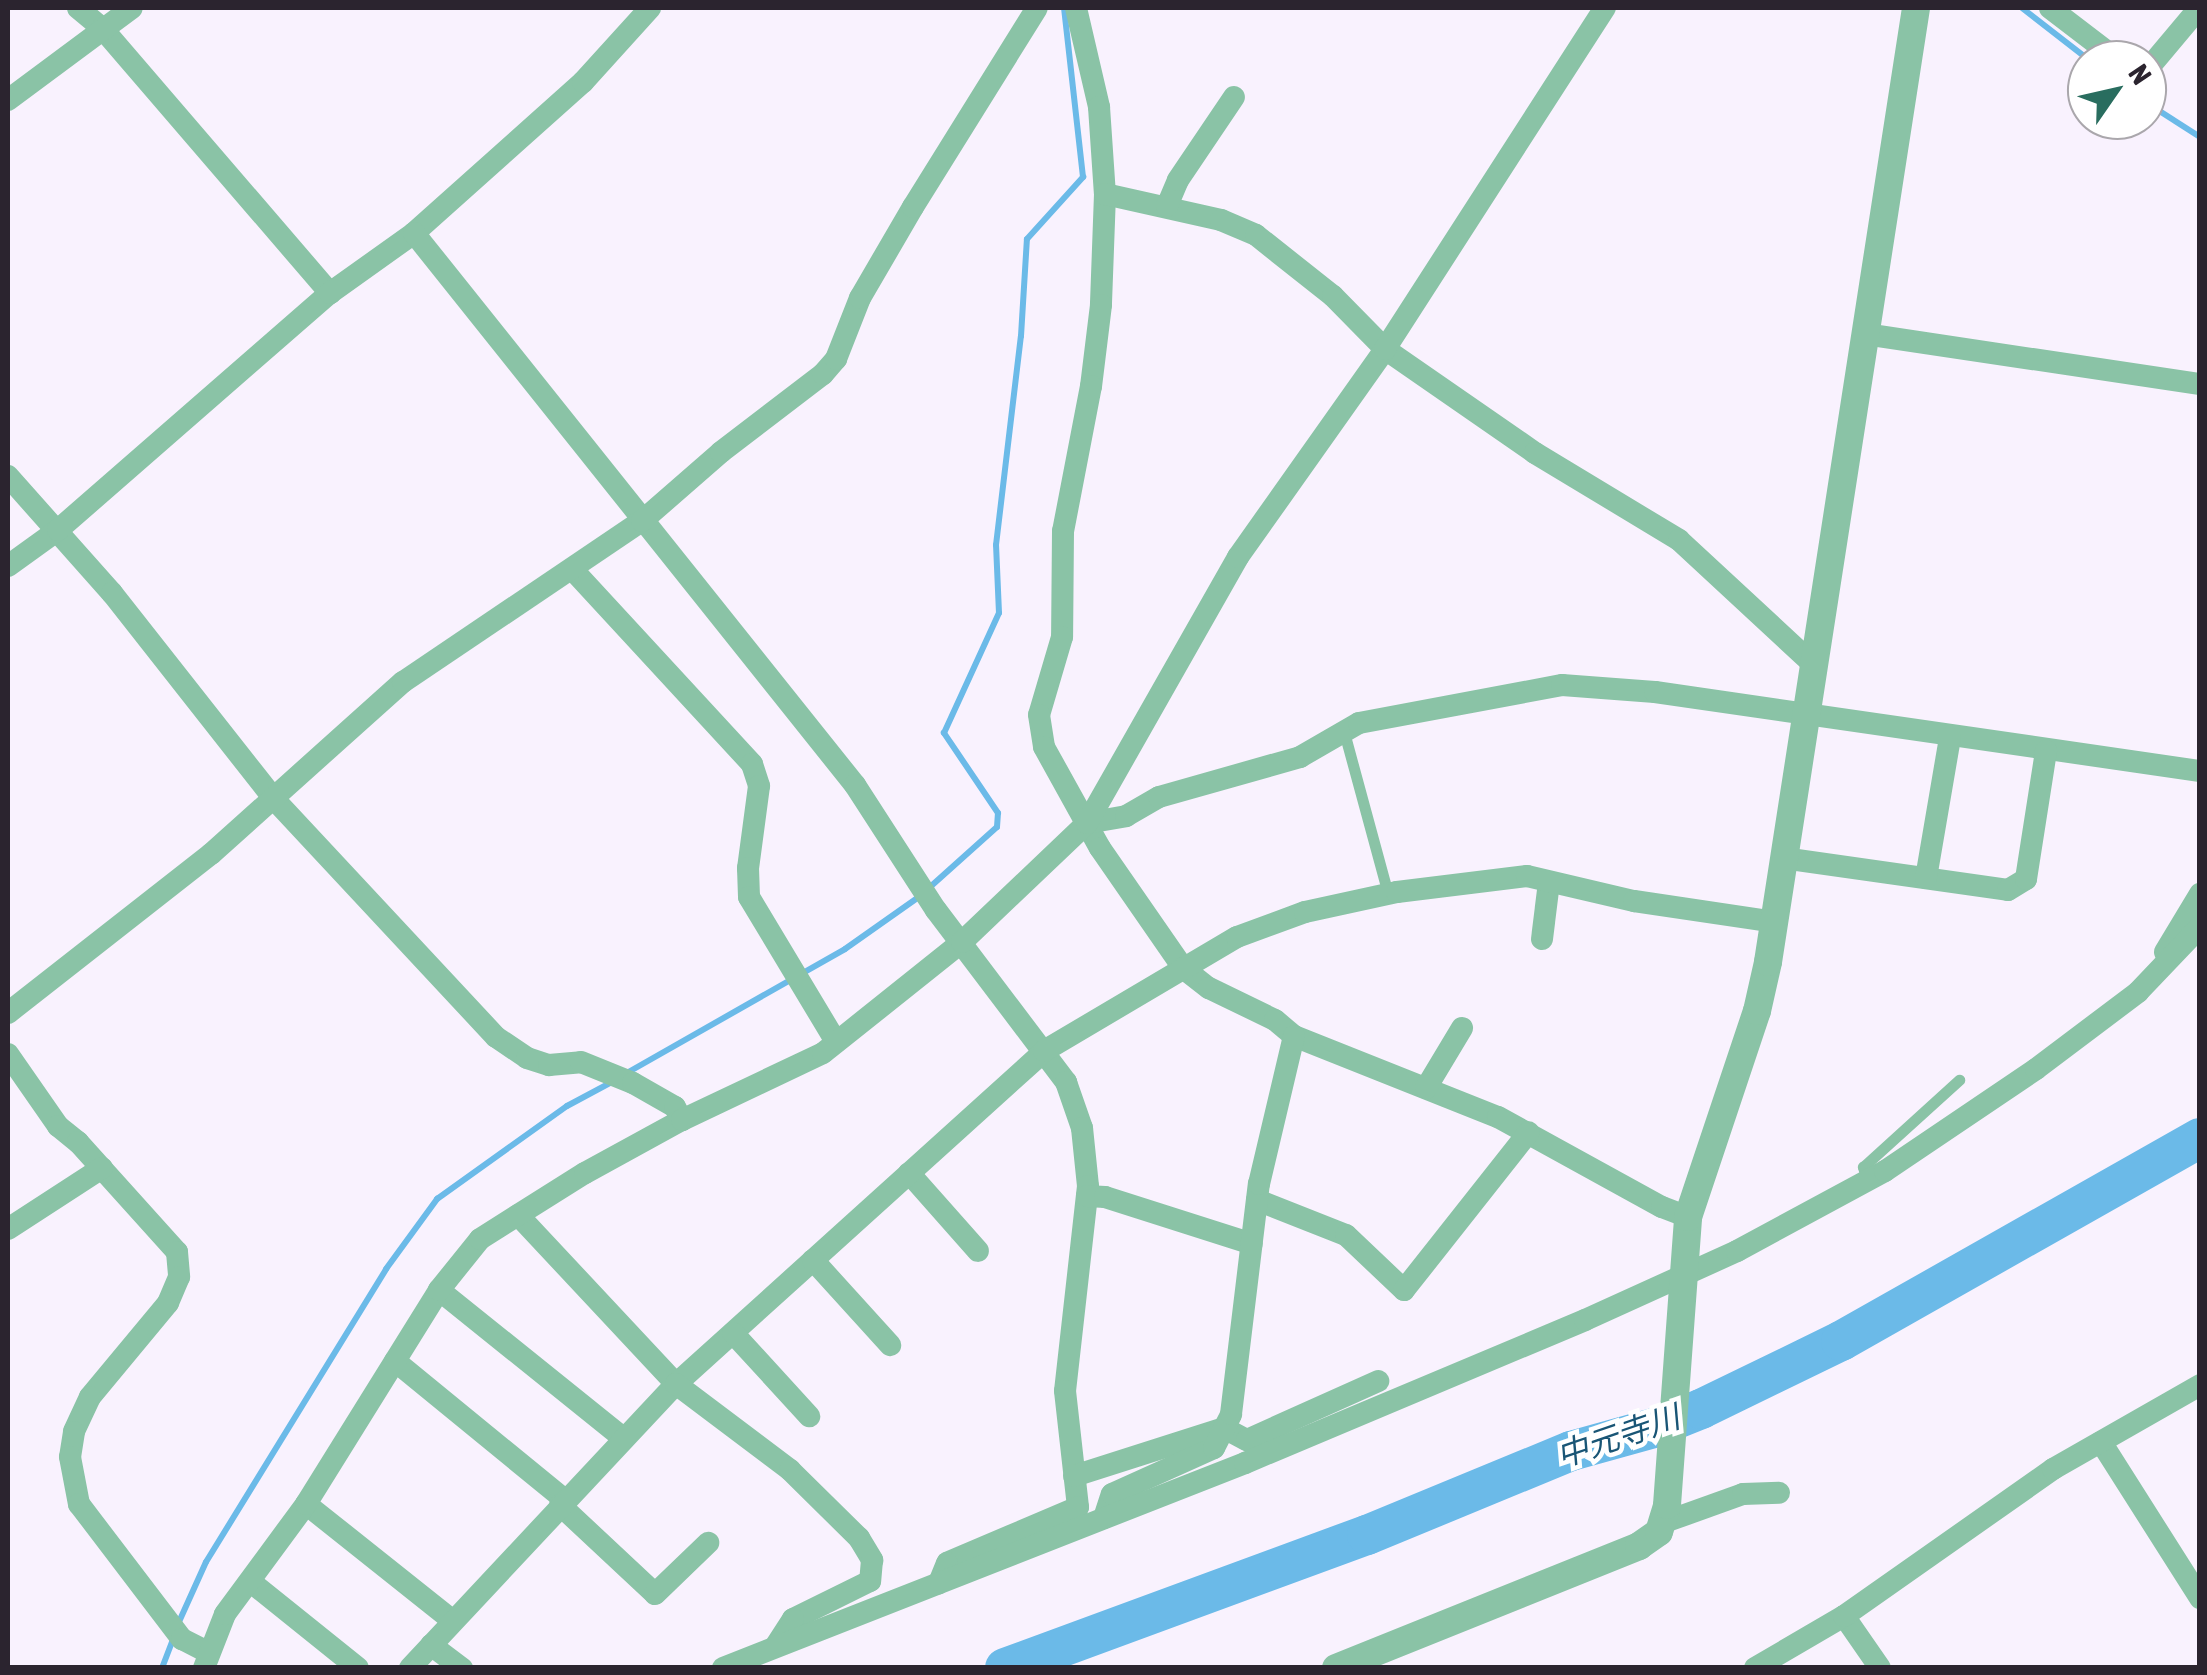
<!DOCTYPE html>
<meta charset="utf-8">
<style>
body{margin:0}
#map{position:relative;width:2207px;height:1675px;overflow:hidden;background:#f9f2fe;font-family:"Asap Condensed","Noto Sans JP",sans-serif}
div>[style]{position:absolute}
.stream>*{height:6px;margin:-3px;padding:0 3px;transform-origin:3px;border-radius:3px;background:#6bbae8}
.river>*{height:40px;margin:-20px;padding:0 20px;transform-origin:20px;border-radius:20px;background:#6bbae8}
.service>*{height:11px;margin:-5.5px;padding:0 5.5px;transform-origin:5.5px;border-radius:5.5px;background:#8ac3a6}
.minor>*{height:22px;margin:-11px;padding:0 11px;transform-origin:11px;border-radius:11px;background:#8ac3a6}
.tertiary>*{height:28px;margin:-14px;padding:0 14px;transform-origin:14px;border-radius:14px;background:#8ac3a6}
span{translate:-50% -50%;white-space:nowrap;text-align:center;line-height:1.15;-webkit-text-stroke:9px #fff;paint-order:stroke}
.water-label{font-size:32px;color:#195575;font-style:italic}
.frame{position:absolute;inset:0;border:10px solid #2b242f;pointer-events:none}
.north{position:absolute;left:2067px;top:40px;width:100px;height:100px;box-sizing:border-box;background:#fff;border:2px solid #aaa7ac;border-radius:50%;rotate:56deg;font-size:28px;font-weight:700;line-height:40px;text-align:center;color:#2b242f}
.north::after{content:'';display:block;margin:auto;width:35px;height:45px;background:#296d5f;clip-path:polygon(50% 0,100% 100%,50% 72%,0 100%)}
</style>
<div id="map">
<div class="stream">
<div style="left:2022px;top:8px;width:85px;rotate:37.8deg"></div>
<div style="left:2147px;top:103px;width:63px;rotate:32.7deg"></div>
<div style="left:625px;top:1074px;width:253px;rotate:-29.6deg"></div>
<div style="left:845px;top:949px;width:92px;rotate:-35.2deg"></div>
<div style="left:920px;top:896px;width:103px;rotate:-41.9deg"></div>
<div style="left:997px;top:827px;width:14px;rotate:-86deg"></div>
<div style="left:998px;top:813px;width:97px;rotate:-124deg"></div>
<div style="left:944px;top:733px;width:132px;rotate:-65.4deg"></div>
<div style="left:999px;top:613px;width:68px;rotate:-92.5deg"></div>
<div style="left:996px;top:545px;width:210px;rotate:-83.2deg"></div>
<div style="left:1021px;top:336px;width:97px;rotate:-86.5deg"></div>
<div style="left:1027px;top:239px;width:84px;rotate:-47.9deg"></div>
<div style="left:1083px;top:177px;width:170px;rotate:-96.4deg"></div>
<div style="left:178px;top:1624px;width:68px;rotate:-65.7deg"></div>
<div style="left:206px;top:1562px;width:344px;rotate:-58.4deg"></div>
<div style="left:386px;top:1269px;width:87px;rotate:-53.9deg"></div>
<div style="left:437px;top:1199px;width:160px;rotate:-35.6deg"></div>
<div style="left:567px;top:1106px;width:49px;rotate:-28.1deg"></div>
<div style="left:162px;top:1668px;width:34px;rotate:-69deg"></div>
</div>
<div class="river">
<div style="left:1005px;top:1668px;width:386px;rotate:-20.2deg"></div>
<div style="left:1367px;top:1535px;width:221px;rotate:-22.4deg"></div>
<div style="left:1571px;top:1451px;width:86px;rotate:-15.5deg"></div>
<div style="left:1654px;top:1428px;width:51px;rotate:-22deg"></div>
<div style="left:1701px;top:1409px;width:156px;rotate:-25.9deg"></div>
<div style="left:1841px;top:1341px;width:412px;rotate:-29.5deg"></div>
</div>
<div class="service">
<div style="left:1344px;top:732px;width:168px;rotate:74.8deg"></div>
<div style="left:1867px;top:1181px;width:15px;rotate:-106deg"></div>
<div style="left:1863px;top:1167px;width:130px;rotate:-42.2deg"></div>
</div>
<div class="minor">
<div style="left:78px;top:8px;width:31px;rotate:40deg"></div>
<div style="left:102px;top:28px;width:350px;rotate:49.3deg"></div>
<div style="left:1076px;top:8px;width:102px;rotate:76.9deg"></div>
<div style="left:1099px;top:107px;width:87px;rotate:86.1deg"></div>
<div style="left:1105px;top:194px;width:111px;rotate:92.1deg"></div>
<div style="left:1101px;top:305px;width:82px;rotate:97deg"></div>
<div style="left:1091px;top:386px;width:148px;rotate:100.9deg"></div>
<div style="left:1063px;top:531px;width:106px;rotate:90.5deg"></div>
<div style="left:1062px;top:637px;width:81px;rotate:106.4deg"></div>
<div style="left:1039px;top:715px;width:32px;rotate:81deg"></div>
<div style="left:1044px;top:747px;width:115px;rotate:61deg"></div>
<div style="left:1100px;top:848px;width:146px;rotate:55.3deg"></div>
<div style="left:1183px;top:968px;width:33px;rotate:38deg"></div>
<div style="left:1209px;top:988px;width:73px;rotate:25.9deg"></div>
<div style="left:1275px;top:1020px;width:25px;rotate:40deg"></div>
<div style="left:1294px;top:1036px;width:219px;rotate:21.7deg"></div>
<div style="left:1498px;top:1117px;width:187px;rotate:28.8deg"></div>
<div style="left:1662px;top:1207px;width:28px;rotate:21deg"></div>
<div style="left:2050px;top:8px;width:86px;rotate:37.4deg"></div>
<div style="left:2147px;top:70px;width:81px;rotate:-50deg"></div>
<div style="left:8px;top:100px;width:154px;rotate:-36.6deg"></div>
<div style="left:1105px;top:194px;width:119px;rotate:12.6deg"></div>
<div style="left:1221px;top:220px;width:38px;rotate:23deg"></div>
<div style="left:1256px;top:235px;width:98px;rotate:38.4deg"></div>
<div style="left:1333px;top:296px;width:74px;rotate:45.5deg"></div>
<div style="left:1385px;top:349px;width:183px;rotate:34.7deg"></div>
<div style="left:1535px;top:453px;width:168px;rotate:31.1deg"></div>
<div style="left:1679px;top:540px;width:185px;rotate:42.8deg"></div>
<div style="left:1167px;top:206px;width:28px;rotate:-67deg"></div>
<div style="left:1178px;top:180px;width:100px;rotate:-56deg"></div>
<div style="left:414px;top:233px;width:227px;rotate:-41.8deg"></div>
<div style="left:583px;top:82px;width:100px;rotate:-47.8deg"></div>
<div style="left:1865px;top:334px;width:339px;rotate:8.5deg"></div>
<div style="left:8px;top:476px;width:157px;rotate:48.4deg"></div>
<div style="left:112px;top:593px;width:262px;rotate:51.8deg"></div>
<div style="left:274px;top:799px;width:325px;rotate:47deg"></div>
<div style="left:496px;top:1037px;width:37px;rotate:34deg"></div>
<div style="left:527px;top:1058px;width:23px;rotate:18deg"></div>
<div style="left:549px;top:1065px;width:32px;rotate:-5deg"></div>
<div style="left:581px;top:1062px;width:56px;rotate:22deg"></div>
<div style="left:633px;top:1083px;width:48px;rotate:29.7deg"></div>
<div style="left:675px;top:1107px;width:15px;rotate:62deg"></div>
<div style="left:8px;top:566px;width:62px;rotate:-35.8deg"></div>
<div style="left:58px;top:530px;width:361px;rotate:-41.1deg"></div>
<div style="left:330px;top:293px;width:103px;rotate:-35.5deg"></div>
<div style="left:414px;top:233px;width:707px;rotate:51.38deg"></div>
<div style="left:855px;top:785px;width:149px;rotate:57.1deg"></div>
<div style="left:936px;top:910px;width:216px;rotate:52.9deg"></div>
<div style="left:1066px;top:1082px;width:49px;rotate:70.8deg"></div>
<div style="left:1082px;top:1128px;width:58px;rotate:84.1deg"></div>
<div style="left:1088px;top:1186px;width:206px;rotate:96.4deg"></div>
<div style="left:1065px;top:1391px;width:117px;rotate:83.6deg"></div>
<div style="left:1078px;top:1507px;width:142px;rotate:156.9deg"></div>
<div style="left:947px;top:1563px;width:22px;rotate:112deg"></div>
<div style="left:573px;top:570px;width:264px;rotate:47.3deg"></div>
<div style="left:752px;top:764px;width:23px;rotate:72deg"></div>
<div style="left:759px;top:786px;width:83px;rotate:97.6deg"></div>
<div style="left:748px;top:868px;width:29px;rotate:88deg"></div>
<div style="left:749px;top:897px;width:169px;rotate:59deg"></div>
<div style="left:1087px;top:823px;width:40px;rotate:-10deg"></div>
<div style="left:1126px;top:816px;width:38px;rotate:-30deg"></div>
<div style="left:1159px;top:797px;width:147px;rotate:-15.8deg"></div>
<div style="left:1300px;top:757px;width:68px;rotate:-30deg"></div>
<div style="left:1359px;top:723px;width:207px;rotate:-10.6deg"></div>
<div style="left:1562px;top:685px;width:93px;rotate:4.3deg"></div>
<div style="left:1655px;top:692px;width:551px;rotate:8.25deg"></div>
<div style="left:1783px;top:858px;width:227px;rotate:8.1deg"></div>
<div style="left:2008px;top:890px;width:21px;rotate:-31deg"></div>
<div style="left:2026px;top:879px;width:130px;rotate:-81.1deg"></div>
<div style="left:1926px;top:878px;width:142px;rotate:-80.3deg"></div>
<div style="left:1542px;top:939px;width:57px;rotate:-83deg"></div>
<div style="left:2165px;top:952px;width:68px;rotate:-58.9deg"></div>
<div style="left:8px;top:1013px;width:258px;rotate:-38.1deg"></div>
<div style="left:211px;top:854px;width:258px;rotate:-41.9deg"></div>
<div style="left:403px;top:682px;width:288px;rotate:-34deg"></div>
<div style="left:642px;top:521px;width:105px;rotate:-41.1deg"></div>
<div style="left:721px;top:452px;width:128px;rotate:-37.4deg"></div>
<div style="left:823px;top:374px;width:20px;rotate:-49deg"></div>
<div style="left:836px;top:359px;width:66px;rotate:-68.5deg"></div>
<div style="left:860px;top:298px;width:105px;rotate:-59.8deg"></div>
<div style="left:913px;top:207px;width:234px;rotate:-58.1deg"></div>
<div style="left:8px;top:1054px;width:88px;rotate:55.2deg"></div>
<div style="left:58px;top:1126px;width:26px;rotate:39deg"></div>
<div style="left:78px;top:1142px;width:148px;rotate:48deg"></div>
<div style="left:177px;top:1252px;width:25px;rotate:85deg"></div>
<div style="left:179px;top:1277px;width:28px;rotate:113deg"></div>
<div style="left:168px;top:1303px;width:122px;rotate:129.7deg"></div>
<div style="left:90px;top:1397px;width:38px;rotate:115deg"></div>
<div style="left:74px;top:1432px;width:25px;rotate:99deg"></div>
<div style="left:70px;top:1457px;width:48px;rotate:79.2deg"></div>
<div style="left:79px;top:1504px;width:170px;rotate:52.7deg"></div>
<div style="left:182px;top:1639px;width:30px;rotate:27deg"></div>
<div style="left:1426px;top:1088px;width:70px;rotate:-59deg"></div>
<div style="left:909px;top:1173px;width:104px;rotate:48.5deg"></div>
<div style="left:1087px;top:1196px;width:18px;rotate:3deg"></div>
<div style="left:1105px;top:1197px;width:154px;rotate:17.7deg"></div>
<div style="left:1257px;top:1200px;width:96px;rotate:21.5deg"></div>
<div style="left:1346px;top:1235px;width:80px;rotate:43.5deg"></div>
<div style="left:1404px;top:1290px;width:201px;rotate:-51.7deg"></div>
<div style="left:518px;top:1215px;width:231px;rotate:46.9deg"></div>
<div style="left:676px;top:1384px;width:496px;rotate:-42.1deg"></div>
<div style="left:1044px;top:1051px;width:224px;rotate:-30.6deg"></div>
<div style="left:1237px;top:937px;width:72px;rotate:-20.2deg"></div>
<div style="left:1305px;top:912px;width:94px;rotate:-12.3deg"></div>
<div style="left:1397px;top:892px;width:131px;rotate:-7deg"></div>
<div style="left:1527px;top:876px;width:110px;rotate:13.2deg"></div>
<div style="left:1634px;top:901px;width:142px;rotate:8.5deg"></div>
<div style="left:8px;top:1229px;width:112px;rotate:-33deg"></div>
<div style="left:813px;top:1260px;width:115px;rotate:47.8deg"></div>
<div style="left:439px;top:1290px;width:236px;rotate:38.8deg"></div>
<div style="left:733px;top:1333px;width:113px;rotate:47.5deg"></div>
<div style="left:395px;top:1361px;width:220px;rotate:39.3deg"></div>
<div style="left:2101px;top:1442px;width:185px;rotate:57.6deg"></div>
<div style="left:1074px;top:1476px;width:157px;rotate:-17.7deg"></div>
<div style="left:1224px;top:1428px;width:26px;rotate:28deg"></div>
<div style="left:1247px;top:1440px;width:144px;rotate:-24.2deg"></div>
<div style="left:306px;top:1504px;width:186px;rotate:38.5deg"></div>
<div style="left:560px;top:1505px;width:130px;rotate:43.1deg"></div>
<div style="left:655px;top:1594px;width:74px;rotate:-43.9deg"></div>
<div style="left:1104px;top:1518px;width:25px;rotate:-72deg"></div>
<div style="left:1112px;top:1494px;width:112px;rotate:-24.3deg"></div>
<div style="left:1214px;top:1448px;width:38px;rotate:-63deg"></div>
<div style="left:1231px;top:1414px;width:232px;rotate:-83.1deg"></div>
<div style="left:1259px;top:1184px;width:152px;rotate:-76.7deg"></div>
<div style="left:1662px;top:1523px;width:86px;rotate:-19.7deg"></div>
<div style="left:1743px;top:1494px;width:36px;rotate:-2deg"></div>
<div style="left:251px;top:1582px;width:137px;rotate:38.8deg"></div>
<div style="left:1844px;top:1616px;width:63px;rotate:55.3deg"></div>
<div style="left:431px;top:1645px;width:39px;rotate:37deg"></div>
<div style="left:204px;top:1668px;width:58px;rotate:-68.7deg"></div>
<div style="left:225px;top:1614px;width:137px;rotate:-53.6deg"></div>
<div style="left:306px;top:1504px;width:252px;rotate:-58.1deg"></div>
<div style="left:439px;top:1290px;width:65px;rotate:-51.2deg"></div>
<div style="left:480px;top:1239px;width:124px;rotate:-32.2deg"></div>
<div style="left:585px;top:1173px;width:111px;rotate:-28.7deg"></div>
<div style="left:682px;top:1120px;width:156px;rotate:-25.4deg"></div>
<div style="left:823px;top:1053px;width:178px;rotate:-38.6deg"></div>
<div style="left:962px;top:942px;width:173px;rotate:-43.6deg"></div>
<div style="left:1087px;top:823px;width:306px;rotate:-60.4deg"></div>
<div style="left:1238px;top:557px;width:255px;rotate:-54.7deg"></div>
<div style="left:1385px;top:349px;width:406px;rotate:-57.2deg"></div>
<div style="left:410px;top:1668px;width:389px;rotate:-46.9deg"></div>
<div style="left:676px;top:1384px;width:143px;rotate:37deg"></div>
<div style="left:790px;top:1470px;width:97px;rotate:44.6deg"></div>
<div style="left:859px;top:1538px;width:26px;rotate:59deg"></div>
<div style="left:872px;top:1560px;width:21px;rotate:95deg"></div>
<div style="left:870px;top:1581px;width:86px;rotate:153.7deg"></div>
<div style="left:793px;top:1619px;width:30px;rotate:123deg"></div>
<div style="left:723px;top:1668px;width:561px;rotate:-21.44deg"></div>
<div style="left:1245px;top:1463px;width:369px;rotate:-22.8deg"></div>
<div style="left:1585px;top:1320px;width:167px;rotate:-24.4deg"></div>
<div style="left:1737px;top:1251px;width:168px;rotate:-28.4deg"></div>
<div style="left:1885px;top:1171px;width:182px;rotate:-34deg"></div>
<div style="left:2036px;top:1069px;width:128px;rotate:-37deg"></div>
<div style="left:2138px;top:992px;width:90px;rotate:-46.4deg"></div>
<div style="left:1755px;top:1668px;width:103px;rotate:-30.3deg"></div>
<div style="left:1844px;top:1616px;width:256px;rotate:-35.1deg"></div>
<div style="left:2053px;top:1469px;width:169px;rotate:-29.7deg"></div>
</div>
<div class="tertiary">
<div style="left:1336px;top:1668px;width:327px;rotate:-21.9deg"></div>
<div style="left:1639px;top:1546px;width:24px;rotate:-35deg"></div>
<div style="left:1659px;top:1532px;width:28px;rotate:-73deg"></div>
<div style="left:1667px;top:1505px;width:289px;rotate:-85.8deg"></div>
<div style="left:1688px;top:1217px;width:217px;rotate:-71.5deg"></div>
<div style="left:1757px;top:1011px;width:50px;rotate:-77.3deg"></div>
<div style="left:1768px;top:962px;width:965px;rotate:-81.18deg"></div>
</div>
<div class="water-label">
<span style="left:1618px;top:1437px;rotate:-19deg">中元寺川</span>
</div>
<div class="frame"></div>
<div class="north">N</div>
</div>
